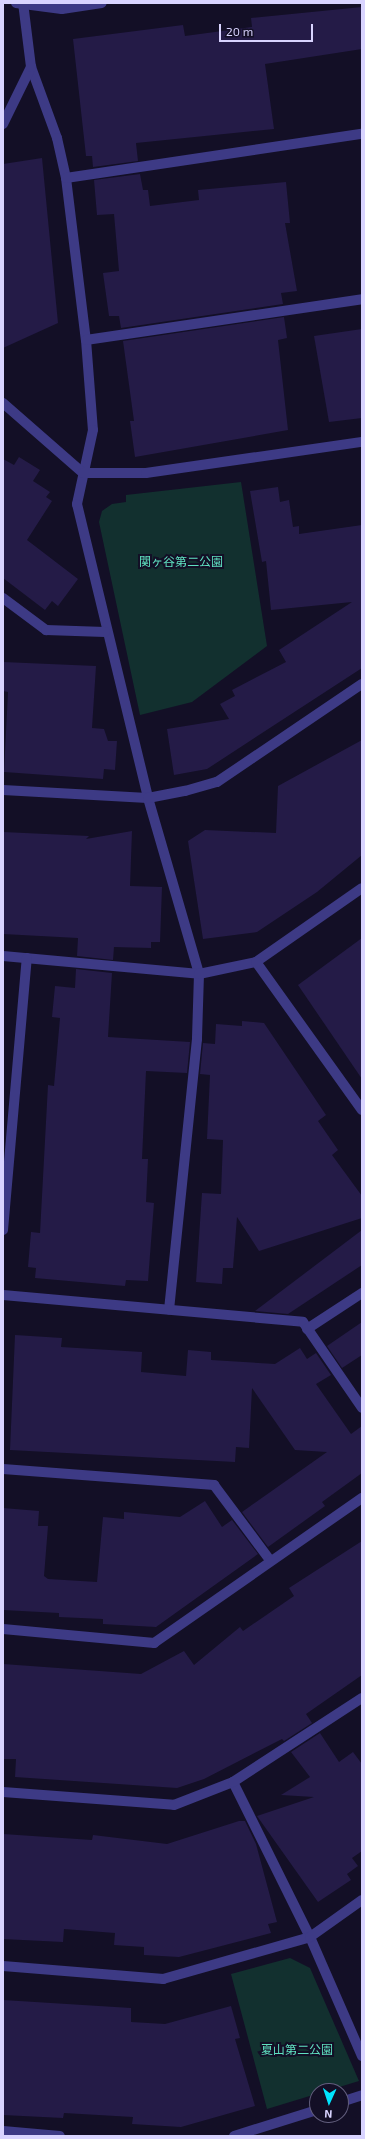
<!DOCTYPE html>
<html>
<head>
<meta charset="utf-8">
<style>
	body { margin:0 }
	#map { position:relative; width:365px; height:2139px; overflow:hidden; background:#130f26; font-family:"Exo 2","Noto Sans JP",sans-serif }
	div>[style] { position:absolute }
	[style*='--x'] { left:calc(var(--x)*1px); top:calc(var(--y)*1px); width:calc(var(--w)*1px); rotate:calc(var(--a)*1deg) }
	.green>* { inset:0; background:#12302f }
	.building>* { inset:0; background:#241b47 }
	.minor>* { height:10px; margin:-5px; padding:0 5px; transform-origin:5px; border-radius:5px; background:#3d3a85 }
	span { translate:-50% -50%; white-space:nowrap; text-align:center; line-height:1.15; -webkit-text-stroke:4px #130f26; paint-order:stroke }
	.park-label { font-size:12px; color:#5fe0c0 }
	.frame { position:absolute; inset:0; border:4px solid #d9d4ff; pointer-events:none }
	.north { position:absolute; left:309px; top:2083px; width:40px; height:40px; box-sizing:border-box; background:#130f26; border:1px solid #625e7d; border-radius:50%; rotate:183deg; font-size:11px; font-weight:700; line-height:16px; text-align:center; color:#d9d4ff }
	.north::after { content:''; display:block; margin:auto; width:14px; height:18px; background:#00e5ff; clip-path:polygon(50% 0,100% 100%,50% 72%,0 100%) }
	.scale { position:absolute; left:219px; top:24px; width:94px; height:18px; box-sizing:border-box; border:2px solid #d9d4ff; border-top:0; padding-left:5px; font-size:12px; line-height:14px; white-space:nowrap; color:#d9d4ff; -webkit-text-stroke:3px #130f26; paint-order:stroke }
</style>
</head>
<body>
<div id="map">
	<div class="green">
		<div style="clip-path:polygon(241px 482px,267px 646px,192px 702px,140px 715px,99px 522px,102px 511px,112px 504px,126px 502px,126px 495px)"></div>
		<div style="clip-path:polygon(290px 1958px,310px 1968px,359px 2081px,267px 2109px,231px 1974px)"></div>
	</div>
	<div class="building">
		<div style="clip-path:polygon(362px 7px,362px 49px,265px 64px,274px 129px,136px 143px,138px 161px,93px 167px,92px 156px,86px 156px,73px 39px,183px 25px,185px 36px,252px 27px,251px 18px)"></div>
		<div style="clip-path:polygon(42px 158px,58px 323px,3px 348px,3px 164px)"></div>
		<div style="clip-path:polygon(140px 174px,143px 190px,148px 190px,150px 206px,199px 200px,198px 190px,286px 182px,290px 223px,285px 223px,297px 291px,281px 293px,283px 304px,121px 328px,119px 316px,109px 316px,103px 273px,119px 271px,114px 214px,97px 215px,94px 180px)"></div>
		<div style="clip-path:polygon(284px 317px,287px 338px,278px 340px,288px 430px,135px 457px,130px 421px,134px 421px,123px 341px)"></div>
		<div style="clip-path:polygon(362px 329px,362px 418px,329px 422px,314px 336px)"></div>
		<div style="clip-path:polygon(19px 457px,40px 470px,33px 481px,50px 492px,46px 497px,52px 501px,27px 540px,78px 579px,58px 606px,52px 601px,45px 610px,3px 578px,3px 459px,14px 465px)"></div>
		<div style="clip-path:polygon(278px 487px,280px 502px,289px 500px,293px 527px,299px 526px,299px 534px,362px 525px,362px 668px,207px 769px,174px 775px,167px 729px,229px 719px,220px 704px,235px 696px,232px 690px,286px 662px,279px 650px,352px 602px,271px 610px,266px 561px,262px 562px,250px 491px)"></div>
		<div style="clip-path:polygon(3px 662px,96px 666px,92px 728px,104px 729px,108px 741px,117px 741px,115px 770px,104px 769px,103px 779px,4px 772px,8px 692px,3px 691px)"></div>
		<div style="clip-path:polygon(362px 740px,362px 855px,317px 892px,257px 932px,203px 939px,188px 841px,205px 830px,276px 833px,278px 786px)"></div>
		<div style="clip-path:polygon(132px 831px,130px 886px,162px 887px,160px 942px,151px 942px,151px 948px,114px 947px,113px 960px,77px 956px,78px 938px,3px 934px,3px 832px,89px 836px,86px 839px)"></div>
		<div style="clip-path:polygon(362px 938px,362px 1079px,298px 985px)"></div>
		<div style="clip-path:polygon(76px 969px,112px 973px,108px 1037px,190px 1042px,187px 1073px,146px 1071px,142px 1159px,148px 1159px,146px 1202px,154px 1203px,148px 1281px,126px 1280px,125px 1286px,35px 1278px,36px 1268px,28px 1267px,31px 1232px,40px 1233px,48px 1085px,54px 1086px,60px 1018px,52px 1017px,55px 986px,75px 988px)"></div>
		<div style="clip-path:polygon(242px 1021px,264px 1023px,326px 1115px,318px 1121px,338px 1150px,332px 1155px,362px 1196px,362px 1218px,259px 1251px,237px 1217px,233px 1268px,223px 1268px,222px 1284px,196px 1282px,202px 1193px,221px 1194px,223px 1140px,207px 1139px,210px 1075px,200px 1074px,203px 1043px,215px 1044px,216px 1024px,242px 1026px)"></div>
		<div style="clip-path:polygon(362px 1230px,362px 1265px,288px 1314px,255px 1311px)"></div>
		<div style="clip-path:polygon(362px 1322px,362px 1355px,342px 1368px,327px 1346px)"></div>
		<div style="clip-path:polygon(15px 1335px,62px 1338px,61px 1347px,142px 1352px,141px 1372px,186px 1376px,188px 1350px,211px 1352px,211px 1360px,275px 1364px,300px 1348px,307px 1359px,316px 1353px,331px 1375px,316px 1384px,351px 1434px,362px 1426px,362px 1473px,322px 1502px,325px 1506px,268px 1547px,242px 1512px,327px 1452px,295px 1450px,252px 1388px,249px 1448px,236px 1447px,235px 1462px,10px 1450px)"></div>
		<div style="clip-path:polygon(205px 1501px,222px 1527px,232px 1520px,258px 1554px,156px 1627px,103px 1624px,103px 1619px,59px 1617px,59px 1613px,3px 1610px,3px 1508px,39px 1511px,38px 1526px,48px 1526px,44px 1576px,48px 1579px,97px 1582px,103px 1517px,124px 1519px,124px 1512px,180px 1517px)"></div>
		<div style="clip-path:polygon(362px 1541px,362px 1675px,306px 1714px,312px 1723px,284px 1741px,282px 1739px,204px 1779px,177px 1788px,15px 1777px,16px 1759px,3px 1759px,3px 1664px,141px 1674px,184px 1651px,194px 1665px,240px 1627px,243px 1631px,294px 1596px,289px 1588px)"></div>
		<div style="clip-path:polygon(320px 1733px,339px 1762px,353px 1752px,362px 1764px,362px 1851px,352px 1858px,358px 1866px,347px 1874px,351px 1880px,318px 1902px,257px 1816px,314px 1797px,281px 1795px,310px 1777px,291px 1752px)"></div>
		<div style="clip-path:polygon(239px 1821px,245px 1821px,256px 1844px,277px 1922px,268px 1924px,271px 1933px,179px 1957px,144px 1955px,144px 1947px,114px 1945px,115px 1933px,64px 1929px,63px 1942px,3px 1939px,3px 1834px,92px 1840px,93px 1835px,167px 1844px)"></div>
		<div style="clip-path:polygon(3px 2000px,131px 2008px,131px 2022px,165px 2024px,231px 2006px,240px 2038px,235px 2039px,255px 2106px,181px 2127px,132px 2124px,133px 2117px,64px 2113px,63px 2118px,3px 2115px)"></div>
	</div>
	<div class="minor">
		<div style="--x:16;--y:3;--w:46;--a:7.4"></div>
		<div style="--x:62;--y:9;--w:40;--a:-8.5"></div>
		<div style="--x:31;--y:67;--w:76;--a:69.9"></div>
		<div style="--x:57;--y:138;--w:41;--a:77.3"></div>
		<div style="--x:66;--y:178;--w:163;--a:83"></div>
		<div style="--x:86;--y:340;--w:90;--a:85.6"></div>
		<div style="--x:93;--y:430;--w:76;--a:102.2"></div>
		<div style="--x:77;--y:504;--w:302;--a:76.4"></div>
		<div style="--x:148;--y:798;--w:183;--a:73.8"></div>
		<div style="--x:199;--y:974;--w:65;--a:91.8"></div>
		<div style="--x:197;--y:1039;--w:272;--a:95.9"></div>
		<div style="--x:3;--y:124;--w:64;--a:-63.8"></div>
		<div style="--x:31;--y:67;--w:64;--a:-97.1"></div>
		<div style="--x:66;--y:178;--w:299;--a:-8.5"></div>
		<div style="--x:86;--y:340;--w:279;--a:-8.4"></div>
		<div style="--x:3;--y:403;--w:106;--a:41.2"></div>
		<div style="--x:83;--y:473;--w:63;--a:0"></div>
		<div style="--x:146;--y:473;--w:218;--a:-8.2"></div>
		<div style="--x:3;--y:598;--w:54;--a:36.7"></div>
		<div style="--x:46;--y:630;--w:59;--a:1.9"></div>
		<div style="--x:3;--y:790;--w:145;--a:3.2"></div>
		<div style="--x:148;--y:798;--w:38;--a:-11"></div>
		<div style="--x:185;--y:791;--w:33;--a:-16"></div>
		<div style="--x:217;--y:782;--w:175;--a:-34.1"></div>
		<div style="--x:3;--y:956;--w:197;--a:5.2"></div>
		<div style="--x:199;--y:974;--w:58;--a:-11.9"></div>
		<div style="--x:256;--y:962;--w:129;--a:-34.9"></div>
		<div style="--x:256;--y:962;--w:182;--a:54.4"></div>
		<div style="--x:3;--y:1230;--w:273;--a:-85"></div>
		<div style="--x:3;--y:1295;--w:301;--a:5.1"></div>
		<div style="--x:303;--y:1322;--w:104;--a:55.5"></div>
		<div style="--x:307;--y:1329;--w:66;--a:-33.2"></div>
		<div style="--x:3;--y:1469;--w:212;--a:4.3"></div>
		<div style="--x:214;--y:1485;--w:94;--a:53.3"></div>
		<div style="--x:3;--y:1629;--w:152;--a:5.3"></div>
		<div style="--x:154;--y:1643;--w:254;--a:-34.9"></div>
		<div style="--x:233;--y:1782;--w:173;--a:63.6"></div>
		<div style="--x:310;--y:1937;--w:130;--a:66.4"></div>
		<div style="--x:3;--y:1792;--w:171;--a:4.3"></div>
		<div style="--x:174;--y:1805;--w:63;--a:-21.3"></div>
		<div style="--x:233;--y:1782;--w:154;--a:-33.1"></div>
		<div style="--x:3;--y:1966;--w:161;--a:4.6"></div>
		<div style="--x:163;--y:1979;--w:153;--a:-15.9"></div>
		<div style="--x:310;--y:1937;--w:64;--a:-35.4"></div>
		<div style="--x:341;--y:2102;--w:22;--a:-18"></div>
		<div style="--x:3;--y:2131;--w:57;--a:5"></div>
		<div style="--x:234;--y:2136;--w:87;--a:-17.4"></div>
	</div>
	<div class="park-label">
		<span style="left:181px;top:562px">関ヶ谷第二公園</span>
		<span style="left:297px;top:2050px">夏山第二公園</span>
	</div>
	<div class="frame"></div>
	<div class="north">N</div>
	<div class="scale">20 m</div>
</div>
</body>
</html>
